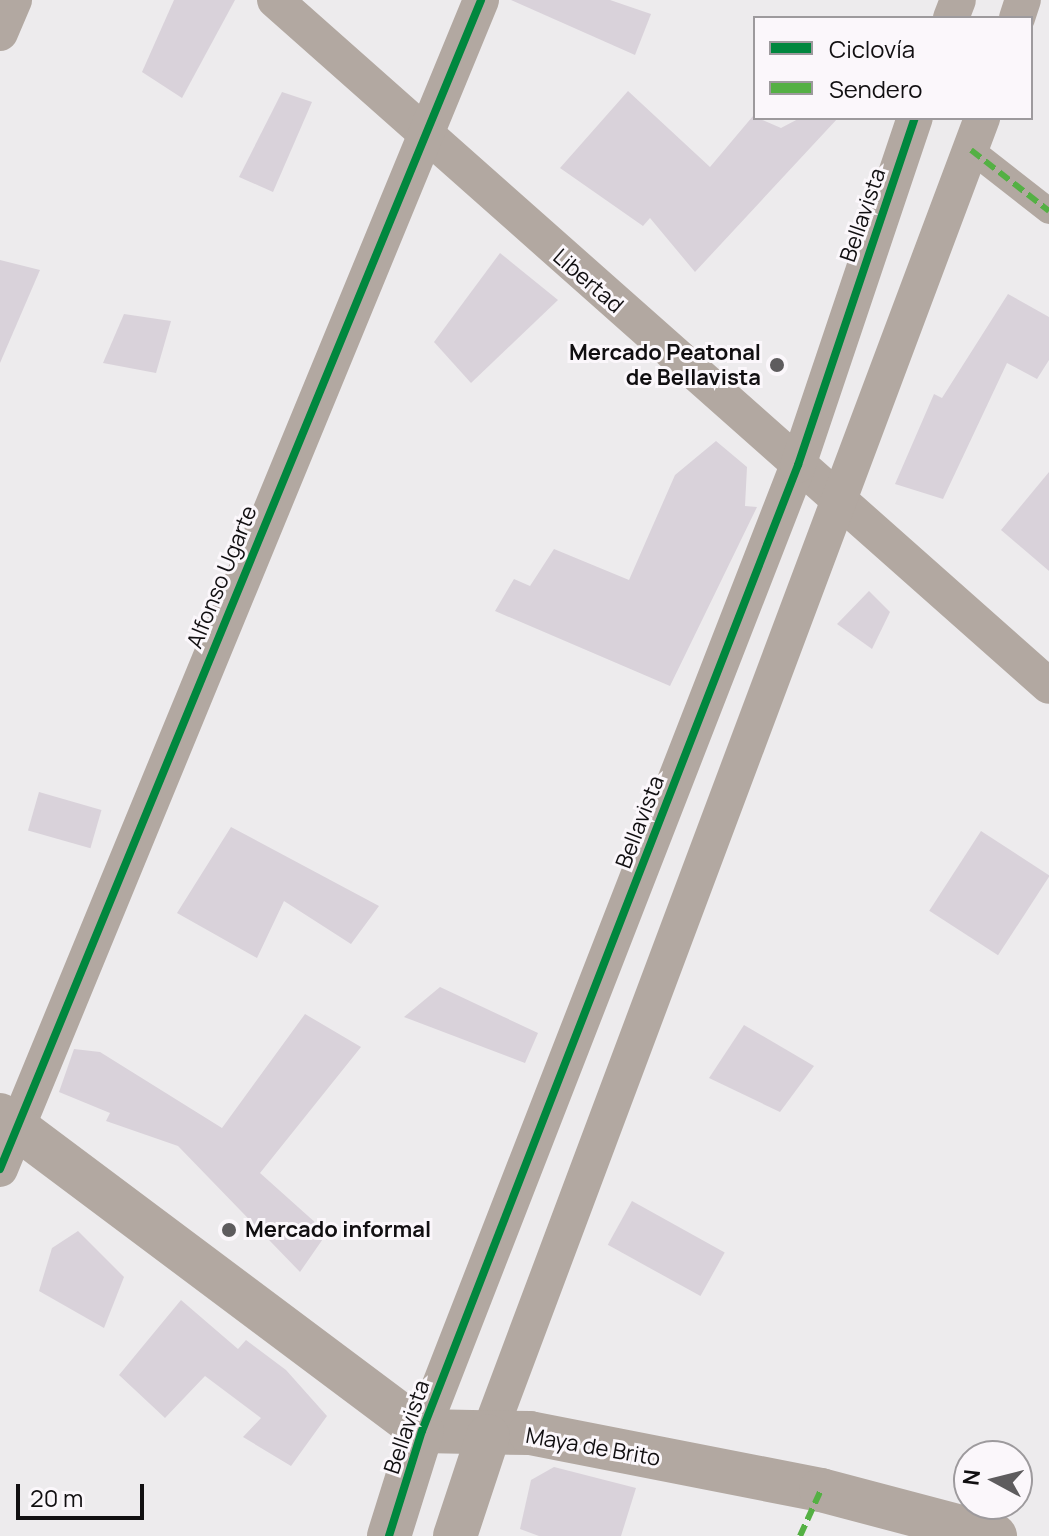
<!DOCTYPE html>
<html>
<head>
<meta charset="utf-8">
<style>
	body { margin:0 }
	#map { position:relative; width:1049px; height:1536px; overflow:hidden; background:#edebed; font-family:Manrope,sans-serif }
	div>[style] { position:absolute }
	[style*='--x'] { left:calc(var(--x)*1px); top:calc(var(--y)*1px); width:calc(var(--w)*1px); rotate:calc(var(--a)*1deg) }
	.building>* { inset:0; background:#d9d2da; transform-origin:0 0 }
	.pedestrian>* { height:26px; margin:-13px; padding:0 13px; transform-origin:13px; border-radius:13px; background:#b2a8a1 }
	.minor>* { height:36px; margin:-18px; padding:0 18px; transform-origin:18px; border-radius:18px; background:#b2a8a1 }
	.tertiary>* { height:44px; margin:-22px; padding:0 22px; transform-origin:22px; border-radius:22px; background:#b2a8a1 }
	.quiet>* { height:6px; margin-top:-3px; transform-origin:0; background:repeating-linear-gradient(90deg,#54b044 0 12px,transparent 0 18px) }
	.cycleway>* { height:8px; margin:-4px; padding:0 4px; transform-origin:4px; border-radius:4px; background:#00873e }
	.dots>* { width:22px; height:22px; translate:-50% -50%; box-sizing:border-box; border:4px solid #fbf7fb; border-radius:50% }
	span { translate:-50% -50%; white-space:nowrap; text-align:center; line-height:1.15; -webkit-text-stroke:6px #fbf7fb; paint-order:stroke }
	.street-label { font-size:22px; color:#110f11 }
	.poi-label { font-size:22px; color:#110f11; font-weight:700 }
	.right { translate:-100% -50%; text-align:right }
	.left { translate:0 -50%; text-align:left }
	.legend { position:absolute; left:753px; top:16px; width:280px; height:104px; box-sizing:border-box; background:#fbf7fb; border:2px solid #9d9a9d; margin:0; padding:10px 14px; list-style:none; font-size:24px; color:#110f11 }
	.legend li { display:flex; align-items:center; gap:16px; height:40px }
	.legend b { width:40px; border:2px solid #9d9a9d }
	.north { position:absolute; left:953px; top:1440px; width:80px; height:80px; box-sizing:border-box; background:#fbf7fb; border:2px solid #9d9a9d; border-radius:50%; rotate:277deg; font-size:22px; font-weight:700; line-height:32px; text-align:center; color:#110f11 }
	.north::after { content:''; display:block; margin:auto; width:28px; height:36px; background:#5e5c5e; clip-path:polygon(50% 0,100% 100%,50% 72%,0 100%) }
	.scale { position:absolute; left:16px; top:1484px; width:128px; height:36px; box-sizing:border-box; border:4px solid #110f11; border-top:0; padding-left:10px; font-size:24px; line-height:28px; white-space:nowrap; color:#110f11; -webkit-text-stroke:6px #fbf7fb; paint-order:stroke }
</style>
</head>
<body>
<div id="map">
	<div class="building">
		<div style="clip-path:polygon(174px 0,235px 0,182px 98px,142px 72px)"></div>
		<div style="clip-path:polygon(511px 0,610px 0,651px 14px,635px 55px)"></div>
		<div style="clip-path:polygon(628px 91px,710px 167px,753px 116px,781px 128px,800px 118px,838px 118px,695px 272px,650px 218px,643px 226px,560px 168px)"></div>
		<div style="clip-path:polygon(282px 92px,312px 102px,273px 192px,239px 177px)"></div>
		<div style="clip-path:polygon(500px 253px,558px 300px,471px 383px,434px 342px)"></div>
		<div style="clip-path:polygon(0 260px,40px 270px,0 363px)"></div>
		<div style="clip-path:polygon(1008px 294px,1049px 317px,1049px 360px,1037px 379px,1007px 363px,943px 499px,895px 484px,934px 394px,942px 398px)"></div>
		<div style="clip-path:polygon(124px 314px,171px 321px,156px 373px,103px 363px)"></div>
		<div style="clip-path:polygon(716px 441px,747px 467px,745px 506px,757px 507px,670px 686px,495px 611px,514px 579px,530px 586px,554px 549px,629px 580px,675px 475px)"></div>
		<div style="clip-path:polygon(1049px 472px,1049px 571px,1001px 530px)"></div>
		<div style="clip-path:polygon(869px 591px,890px 612px,872px 649px,837px 624px)"></div>
		<div style="left:39px;top:792px;width:65px;height:40px;rotate:16deg"></div>
		<div style="clip-path:polygon(231px 827px,379px 906px,351px 944px,284px 901px,257px 958px,177px 913px)"></div>
		<div style="left:981px;top:831px;width:82px;height:95px;rotate:33deg"></div>
		<div style="clip-path:polygon(440px 987px,538px 1033px,525px 1063px,404px 1017px)"></div>
		<div style="clip-path:polygon(305px 1014px,361px 1047px,260px 1173px,327px 1233px,300px 1272px,178px 1146px,106px 1121px,110px 1113px,59px 1092px,74px 1049px,100px 1052px,222px 1128px)"></div>
		<div style="clip-path:polygon(744px 1025px,814px 1066px,780px 1112px,709px 1078px)"></div>
		<div style="left:632px;top:1201px;width:106px;height:50px;rotate:29deg"></div>
		<div style="clip-path:polygon(78px 1231px,124px 1277px,104px 1328px,39px 1291px,52px 1248px)"></div>
		<div style="clip-path:polygon(181px 1300px,238px 1349px,246px 1340px,286px 1370px,327px 1416px,291px 1466px,243px 1437px,261px 1418px,205px 1376px,165px 1418px,119px 1375px)"></div>
		<div style="clip-path:polygon(554px 1467px,636px 1488px,621px 1536px,539px 1536px,520px 1529px,531px 1480px)"></div>
	</div>
	<div class="pedestrian">
		<div style="--x:971;--y:150;--w:99;--a:38"></div>
	</div>
	<div class="minor">
		<div style="--x:275;--y:0;--w:1034;--a:41.55"></div>
		<div style="--x:951;--y:18;--w:19;--a:-69"></div>
		<div style="--x:1017;--y:18;--w:19;--a:-72"></div>
		<div style="--x:0;--y:33;--w:36;--a:-67"></div>
		<div style="--x:0;--y:1169;--w:1264;--a:-67.63"></div>
		<div style="--x:422;--y:1431;--w:1037;--a:-68.73"></div>
		<div style="--x:798;--y:465;--w:366;--a:-71.4"></div>
		<div style="--x:488;--y:1436;--w:1408;--a:-69.45"></div>
	</div>
	<div class="tertiary">
		<div style="--x:0;--y:1115;--w:527;--a:36.83"></div>
		<div style="--x:422;--y:1431;--w:108;--a:1.1"></div>
		<div style="--x:530;--y:1433;--w:297;--a:11.1"></div>
		<div style="--x:821;--y:1490;--w:180;--a:14.8"></div>
		<div style="--x:389;--y:1536;--w:110;--a:-72.6"></div>
		<div style="--x:455;--y:1536;--w:105;--a:-71.7"></div>
	</div>
	<div class="quiet">
		<div style="--x:971;--y:150;--w:99;--a:38"></div>
		<div style="--x:800;--y:1536;--w:51;--a:-65.5"></div>
	</div>
	<div class="cycleway">
		<div style="--x:0;--y:1169;--w:1264;--a:-67.63"></div>
		<div style="--x:389;--y:1536;--w:110;--a:-72.6"></div>
		<div style="--x:422;--y:1431;--w:1037;--a:-68.73"></div>
		<div style="--x:798;--y:465;--w:366;--a:-71.4"></div>
	</div>
	<div class="dots">
		<div style="left:777px;top:365px;background:#5e5c5e"></div>
		<div style="left:229px;top:1230px;background:#5e5c5e"></div>
	</div>
	<div class="street-label">
		<span style="left:863px;top:215px;rotate:-71deg">Bellavista</span>
		<span style="left:588px;top:281px;rotate:41deg">Libertad</span>
		<span style="left:222px;top:577px;rotate:-68deg">Alfonso Ugarte</span>
		<span style="left:640px;top:822px;rotate:-69deg">Bellavista</span>
		<span style="left:407px;top:1427px;rotate:-71deg">Bellavista</span>
		<span style="left:593px;top:1447px;rotate:10deg">Maya de Brito</span>
	</div>
	<div class="poi-label">
		<span class="right" style="left:761px;top:365px">Mercado Peatonal<br>de Bellavista</span>
		<span class="left" style="left:245px;top:1230px">Mercado informal</span>
	</div>
	<ul class="legend">
	<li><b style="height:10px;background:#00873e"></b>Ciclovía</li>
	<li><b style="height:10px;background:#54b044"></b>Sendero</li>
	</ul>
	<div class="north">N</div>
	<div class="scale">20 m</div>
</div>
</body>
</html>
